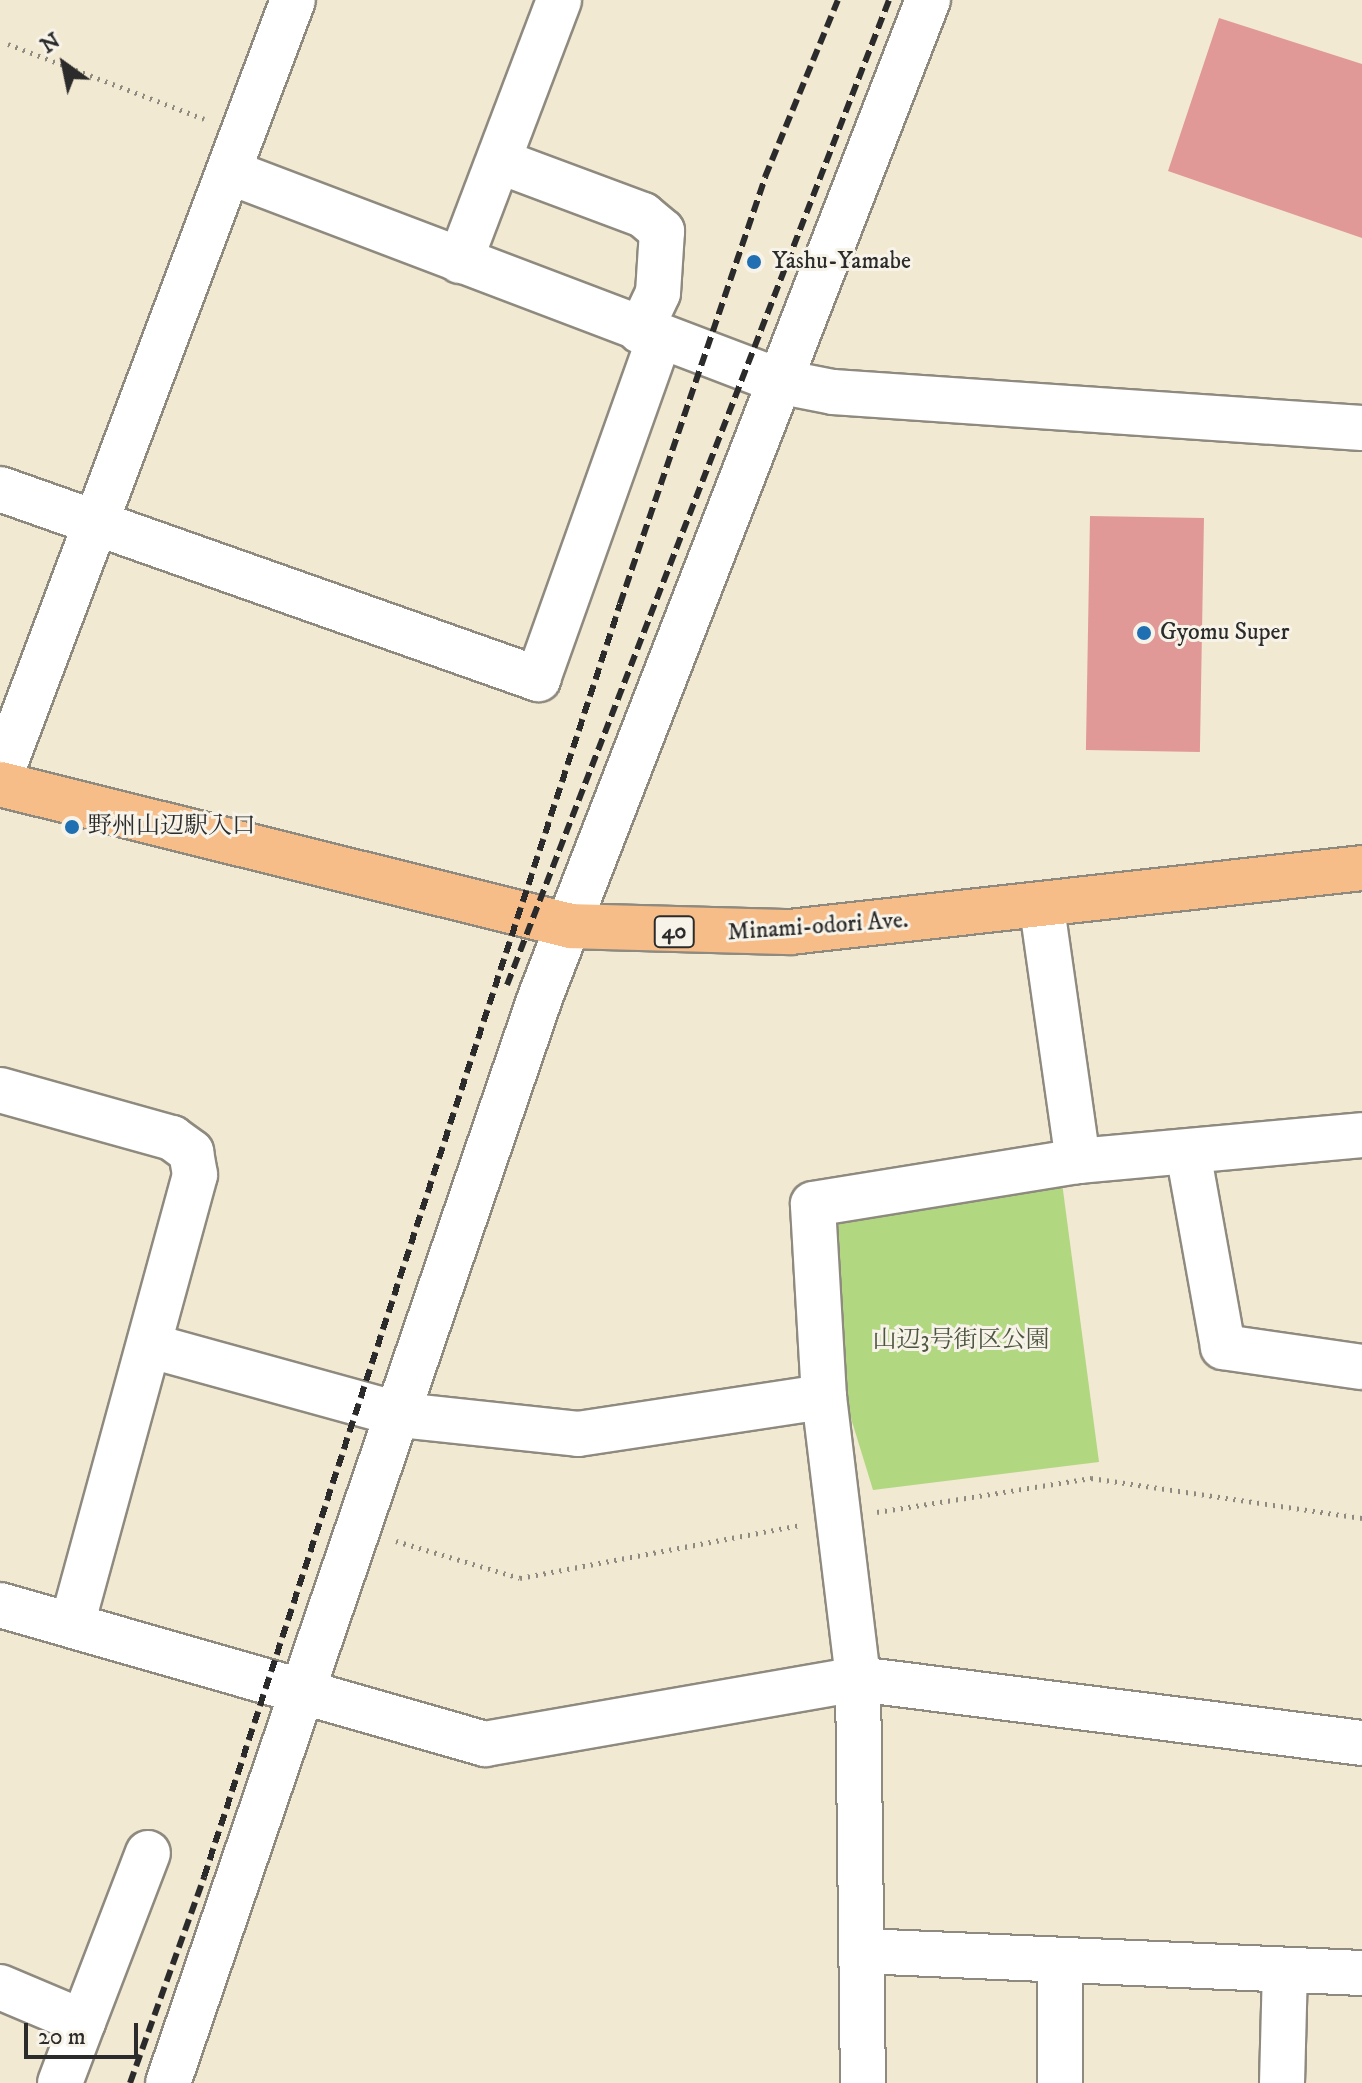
<!DOCTYPE html>
<html>
<head>
<meta charset="utf-8">
<style>
	body { margin:0 }
	#map { position:relative; width:1362px; height:2083px; overflow:hidden; background:#f2e9d3; font-family:"IM FELL DW Pica","Noto Serif JP",serif }
	div>[style] { position:absolute }
	[style*='--x'] { left:calc(var(--x)*1px); top:calc(var(--y)*1px); width:calc(var(--w)*1px); rotate:calc(var(--a)*1deg) }
	.green>* { inset:0; background:#b2d781 }
	.building>* { inset:0; background:#e09997; transform-origin:0 0 }
	.path>* { height:5px; margin-top:-2.5px; transform-origin:0; background:repeating-linear-gradient(90deg,#8e8a7f 0 2px,transparent 0 8px) }
	.roads { filter:drop-shadow(2px 0 #8e8a7f) drop-shadow(-2px 0 #8e8a7f) drop-shadow(0 2px #8e8a7f) drop-shadow(0 -2px #8e8a7f) }
	.minor>* { height:44px; margin:-22px; padding:0 22px; transform-origin:22px; border-radius:22px; background:#fff }
	.major>* { height:44px; margin:-22px; padding:0 22px; transform-origin:22px; border-radius:22px; background:#f7bd88 }
	.rail>* { height:6px; margin-top:-3px; transform-origin:0; background:repeating-linear-gradient(90deg,#2b2b2b 0 12px,transparent 0 18px) }
	.dots>* { width:22px; height:22px; translate:-50% -50%; box-sizing:border-box; border:4px solid #f7f3e8; border-radius:50% }
	span { translate:-50% -50%; white-space:nowrap; text-align:center; line-height:1.15; -webkit-text-stroke:6px #f7f3e8; paint-order:stroke }
	.shield-label span { padding:2px 6px; background:#f7f3e8; border:2px solid; border-radius:6px; -webkit-text-stroke-width:0 }
	.shield-label { font-size:22px; color:#2b2b2b; font-weight:700 }
	.poi-label { font-size:24px; color:#2b2b2b }
	.left { translate:0 -50%; text-align:left }
	.street-label { font-size:24px; color:#2b2b2b }
	.park-label { font-size:24px; color:#4d5640 }
	.north { position:absolute; left:24px; top:24px; width:80px; height:80px; -webkit-text-stroke:6px #f7f3e8; paint-order:stroke; rotate:327deg; font-size:22px; font-weight:700; line-height:32px; text-align:center; color:#2b2b2b }
	.north::after { content:''; display:block; margin:auto; width:28px; height:36px; background:#2b2b2b; clip-path:polygon(50% 0,100% 100%,50% 72%,0 100%) }
	.scale { position:absolute; left:24px; top:2023px; width:114px; height:36px; box-sizing:border-box; border:4px solid #2b2b2b; border-top:0; padding-left:10px; font-size:24px; line-height:28px; white-space:nowrap; color:#2b2b2b; -webkit-text-stroke:6px #f7f3e8; paint-order:stroke }
</style>
</head>
<body>
<div id="map">
	<div class="green">
		<div style="clip-path:polygon(1061px 1175px,1099px 1462px,873px 1490px,846px 1402px,832px 1210px)"></div>
	</div>
	<div class="building">
		<div style="clip-path:polygon(1219px 18px,1362px 64px,1362px 238px,1168px 171px)"></div>
		<div style="left:1090px;top:516px;width:114px;height:234px;rotate:1deg"></div>
	</div>
	<div class="path">
		<div style="--x:8;--y:44;--w:210;--a:20.9"></div>
		<div style="--x:877;--y:1512;--w:217;--a:-9"></div>
		<div style="--x:1091;--y:1478;--w:274;--a:8.4"></div>
		<div style="--x:396;--y:1541;--w:129;--a:16.6"></div>
		<div style="--x:520;--y:1578;--w:285;--a:-10.7"></div>
	</div>
	<div class="roads">
		<div class="minor">
			<div style="--x:501;--y:162;--w:152;--a:20.5"></div>
			<div style="--x:643;--y:215;--w:25;--a:40"></div>
			<div style="--x:662;--y:231;--w:62;--a:93.7"></div>
			<div style="--x:658;--y:293;--w:42;--a:115.3"></div>
			<div style="--x:232;--y:173;--w:588;--a:20.81"></div>
			<div style="--x:782;--y:382;--w:52;--a:11.1"></div>
			<div style="--x:833;--y:392;--w:530;--a:3.89"></div>
			<div style="--x:460;--y:261;--w:279;--a:-69.2"></div>
			<div style="--x:0;--y:489;--w:571;--a:19.45"></div>
			<div style="--x:538;--y:679;--w:360;--a:-70.4"></div>
			<div style="--x:0;--y:777;--w:830;--a:-69.34"></div>
			<div style="--x:0;--y:1090;--w:179;--a:15.6"></div>
			<div style="--x:172;--y:1138;--w:24;--a:36"></div>
			<div style="--x:191;--y:1152;--w:23;--a:80"></div>
			<div style="--x:195;--y:1175;--w:463;--a:105.3"></div>
			<div style="--x:1188;--y:1152;--w:198;--a:79.8"></div>
			<div style="--x:1223;--y:1347;--w:140;--a:8.2"></div>
			<div style="--x:1078;--y:1161;--w:285;--a:-5.2"></div>
			<div style="--x:151;--y:1346;--w:259;--a:15.4"></div>
			<div style="--x:401;--y:1415;--w:178;--a:6.1"></div>
			<div style="--x:578;--y:1434;--w:249;--a:-8.6"></div>
			<div style="--x:824;--y:1397;--w:284;--a:83.1"></div>
			<div style="--x:858;--y:1679;--w:508;--a:7.24"></div>
			<div style="--x:824;--y:1397;--w:193;--a:-93.3"></div>
			<div style="--x:813;--y:1204;--w:268;--a:-9.2"></div>
			<div style="--x:1078;--y:1161;--w:257;--a:-98.1"></div>
			<div style="--x:0;--y:1605;--w:505;--a:15.99"></div>
			<div style="--x:485;--y:1744;--w:379;--a:-9.9"></div>
			<div style="--x:858;--y:1679;--w:404;--a:89.3"></div>
			<div style="--x:862;--y:1951;--w:500;--a:2.52"></div>
			<div style="--x:1060;--y:1962;--w:121;--a:90"></div>
			<div style="--x:0;--y:1987;--w:90;--a:22.9"></div>
			<div style="--x:83;--y:2022;--w:65;--a:110.7"></div>
			<div style="--x:83;--y:2022;--w:181;--a:-69"></div>
			<div style="--x:168;--y:2083;--w:1150;--a:-71.08"></div>
			<div style="--x:541;--y:995;--w:1068;--a:-68.75"></div>
			<div style="--x:1282;--y:2083;--w:113;--a:-88.5"></div>
		</div>
		<div class="major">
			<div style="--x:0;--y:784;--w:588;--a:13.97"></div>
			<div style="--x:571;--y:926;--w:219;--a:1.6"></div>
			<div style="--x:790;--y:932;--w:576;--a:-6.38"></div>
		</div>
	</div>
	<div class="rail">
		<div style="--x:507;--y:985;--w:1056;--a:-68.8"></div>
		<div style="--x:130;--y:2083;--w:219;--a:-70.2"></div>
		<div style="--x:204;--y:1877;--w:1339;--a:-71.9"></div>
		<div style="--x:620;--y:604;--w:451;--a:-71.2"></div>
		<div style="--x:765;--y:177;--w:191;--a:-67.6"></div>
	</div>
	<div class="dots">
		<div style="left:754px;top:262px;background:#1f6fb2"></div>
		<div style="left:1144px;top:633px;background:#1f6fb2"></div>
		<div style="left:72px;top:827px;background:#1f6fb2"></div>
	</div>
	<div class="shield-label">
		<span style="left:674px;top:932px">40</span>
	</div>
	<div class="poi-label">
		<span class="left" style="left:772px;top:262px">Yashu-Yamabe</span>
		<span class="left" style="left:1160px;top:633px">Gyomu Super</span>
		<span class="left" style="left:88px;top:827px">野州山辺駅入口</span>
	</div>
	<div class="street-label">
		<span style="left:818px;top:927px;rotate:-4deg">Minami-odori Ave.</span>
	</div>
	<div class="park-label">
		<span style="left:961px;top:1341px">山辺3号街区公園</span>
	</div>
	<div class="north">N</div>
	<div class="scale">20 m</div>
</div>
</body>
</html>
